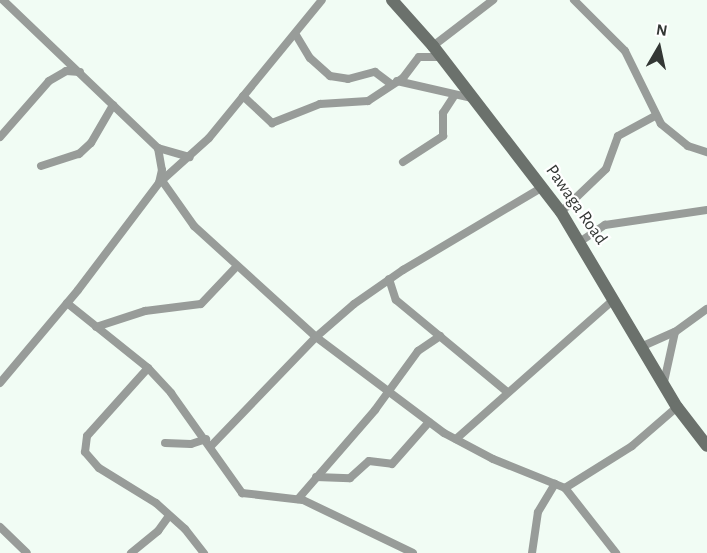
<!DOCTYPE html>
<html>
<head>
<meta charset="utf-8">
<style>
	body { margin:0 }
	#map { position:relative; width:707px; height:553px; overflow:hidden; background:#f1fcf4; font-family:"Alegreya Sans",sans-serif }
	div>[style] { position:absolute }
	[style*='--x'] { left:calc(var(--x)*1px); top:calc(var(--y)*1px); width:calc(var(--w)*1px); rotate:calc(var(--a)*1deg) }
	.minor>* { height:8px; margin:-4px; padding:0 4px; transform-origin:4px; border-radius:4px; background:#989c99 }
	.secondary>* { height:12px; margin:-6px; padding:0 6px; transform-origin:6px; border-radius:6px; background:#6b716c }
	span { translate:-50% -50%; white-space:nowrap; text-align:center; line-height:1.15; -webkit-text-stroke:4.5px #fff; paint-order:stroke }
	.street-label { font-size:18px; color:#333734 }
	.north { position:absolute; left:629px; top:18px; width:60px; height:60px; -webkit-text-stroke:4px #fff; paint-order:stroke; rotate:9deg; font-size:16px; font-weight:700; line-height:24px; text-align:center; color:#333734 }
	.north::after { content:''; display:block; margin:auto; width:21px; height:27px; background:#333734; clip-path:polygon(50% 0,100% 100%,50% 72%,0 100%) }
</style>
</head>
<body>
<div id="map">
	<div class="minor">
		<div style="--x:3;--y:0;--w:214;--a:43.7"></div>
		<div style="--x:158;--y:148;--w:22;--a:80"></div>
		<div style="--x:162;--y:170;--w:13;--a:103"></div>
		<div style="--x:574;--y:0;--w:72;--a:45"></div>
		<div style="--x:625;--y:51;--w:81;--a:63.7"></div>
		<div style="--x:661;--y:124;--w:35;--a:39"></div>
		<div style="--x:688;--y:146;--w:20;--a:18"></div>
		<div style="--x:296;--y:35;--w:27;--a:59"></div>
		<div style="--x:310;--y:58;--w:27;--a:42"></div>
		<div style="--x:330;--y:76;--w:18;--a:9"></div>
		<div style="--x:348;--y:79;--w:28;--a:-15"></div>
		<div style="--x:375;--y:72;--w:20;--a:37"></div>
		<div style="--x:433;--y:46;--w:76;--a:-37.5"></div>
		<div style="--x:397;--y:81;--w:76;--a:12.9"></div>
		<div style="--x:243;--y:96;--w:40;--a:43"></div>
		<div style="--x:272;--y:123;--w:52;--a:-21.6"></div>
		<div style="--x:320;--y:104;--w:48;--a:-3.6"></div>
		<div style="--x:368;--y:101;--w:42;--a:-33.3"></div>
		<div style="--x:403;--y:78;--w:26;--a:-53"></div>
		<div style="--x:419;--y:57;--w:22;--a:0"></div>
		<div style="--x:0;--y:137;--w:74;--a:-48.8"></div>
		<div style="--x:49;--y:81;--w:20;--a:-30"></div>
		<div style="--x:66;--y:71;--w:14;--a:4"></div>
		<div style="--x:158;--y:148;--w:33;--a:16"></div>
		<div style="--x:403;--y:162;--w:48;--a:-33"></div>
		<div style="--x:443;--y:136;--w:23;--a:-90"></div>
		<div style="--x:443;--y:113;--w:20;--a:-57"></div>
		<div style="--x:41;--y:166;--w:40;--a:-18"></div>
		<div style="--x:79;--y:154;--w:16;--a:-43"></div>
		<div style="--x:91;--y:143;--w:44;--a:-59.9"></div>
		<div style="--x:163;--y:182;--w:54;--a:54.8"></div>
		<div style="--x:194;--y:226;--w:165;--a:42.3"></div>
		<div style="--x:316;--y:337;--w:160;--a:36.9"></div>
		<div style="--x:444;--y:433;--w:55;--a:28"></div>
		<div style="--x:493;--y:459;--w:78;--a:21.9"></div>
		<div style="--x:565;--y:488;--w:83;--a:51.9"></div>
		<div style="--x:561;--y:212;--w:62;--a:-43.7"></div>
		<div style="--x:606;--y:169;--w:35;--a:-70"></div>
		<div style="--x:618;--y:136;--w:42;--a:-28.4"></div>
		<div style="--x:581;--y:241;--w:29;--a:-34"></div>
		<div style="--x:605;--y:225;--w:103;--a:-8.4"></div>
		<div style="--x:389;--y:279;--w:22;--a:72"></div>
		<div style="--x:396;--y:300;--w:143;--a:39.6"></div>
		<div style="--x:67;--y:303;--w:104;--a:38.7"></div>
		<div style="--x:148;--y:368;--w:34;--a:47"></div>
		<div style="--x:171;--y:393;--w:123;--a:54.6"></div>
		<div style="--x:242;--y:493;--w:61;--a:6.5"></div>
		<div style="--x:303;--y:500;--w:122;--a:25.7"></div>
		<div style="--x:96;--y:327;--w:52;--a:-18.1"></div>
		<div style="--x:145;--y:311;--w:56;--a:-7.1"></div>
		<div style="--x:201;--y:304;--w:52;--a:-46.5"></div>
		<div style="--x:643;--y:346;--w:35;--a:-24"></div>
		<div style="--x:148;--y:368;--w:91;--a:131.9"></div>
		<div style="--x:87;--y:436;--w:16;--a:97"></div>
		<div style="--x:85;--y:452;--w:21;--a:49"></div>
		<div style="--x:99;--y:468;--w:67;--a:31.6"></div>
		<div style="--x:156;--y:503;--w:39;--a:42"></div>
		<div style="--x:185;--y:529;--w:31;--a:52"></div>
		<div style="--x:664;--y:382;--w:51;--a:-77.6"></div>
		<div style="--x:675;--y:332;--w:39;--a:-36"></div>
		<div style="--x:0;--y:383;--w:121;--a:-50"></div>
		<div style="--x:78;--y:290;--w:134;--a:-52.9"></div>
		<div style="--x:159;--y:183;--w:67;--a:-42"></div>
		<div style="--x:209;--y:138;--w:178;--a:-50.7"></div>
		<div style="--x:456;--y:439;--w:211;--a:-41.5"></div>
		<div style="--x:165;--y:443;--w:26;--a:2"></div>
		<div style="--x:191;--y:444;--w:16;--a:-18"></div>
		<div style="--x:211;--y:446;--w:151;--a:-46.1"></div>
		<div style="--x:316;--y:337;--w:50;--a:-41"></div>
		<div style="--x:354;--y:304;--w:60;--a:-34.8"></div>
		<div style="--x:403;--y:270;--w:163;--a:-30.7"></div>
		<div style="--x:316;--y:477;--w:34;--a:2"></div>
		<div style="--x:350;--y:478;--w:25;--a:-42"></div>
		<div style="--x:369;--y:461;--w:23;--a:7"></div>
		<div style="--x:392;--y:464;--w:56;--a:-48.6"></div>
		<div style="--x:565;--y:488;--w:79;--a:-32.1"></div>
		<div style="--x:632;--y:446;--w:60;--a:-40.9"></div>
		<div style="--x:298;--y:499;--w:118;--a:-49.1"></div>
		<div style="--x:375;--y:410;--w:73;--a:-53.9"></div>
		<div style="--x:418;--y:351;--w:27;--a:-34"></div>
		<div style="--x:0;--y:527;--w:37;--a:44"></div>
		<div style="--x:131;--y:553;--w:35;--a:-39"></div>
		<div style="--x:158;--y:531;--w:19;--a:-54"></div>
		<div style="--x:532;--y:553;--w:41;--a:-81.7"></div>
		<div style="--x:538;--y:512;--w:33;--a:-59"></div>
	</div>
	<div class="secondary">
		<div style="--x:392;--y:0;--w:62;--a:48.3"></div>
		<div style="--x:433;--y:46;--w:210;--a:52.4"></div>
		<div style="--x:561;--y:212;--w:227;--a:59.3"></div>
		<div style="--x:677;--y:407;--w:49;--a:52.4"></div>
	</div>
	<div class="street-label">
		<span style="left:576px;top:205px;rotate:55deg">Pawaga Road</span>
	</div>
	<div class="north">N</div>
</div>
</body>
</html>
